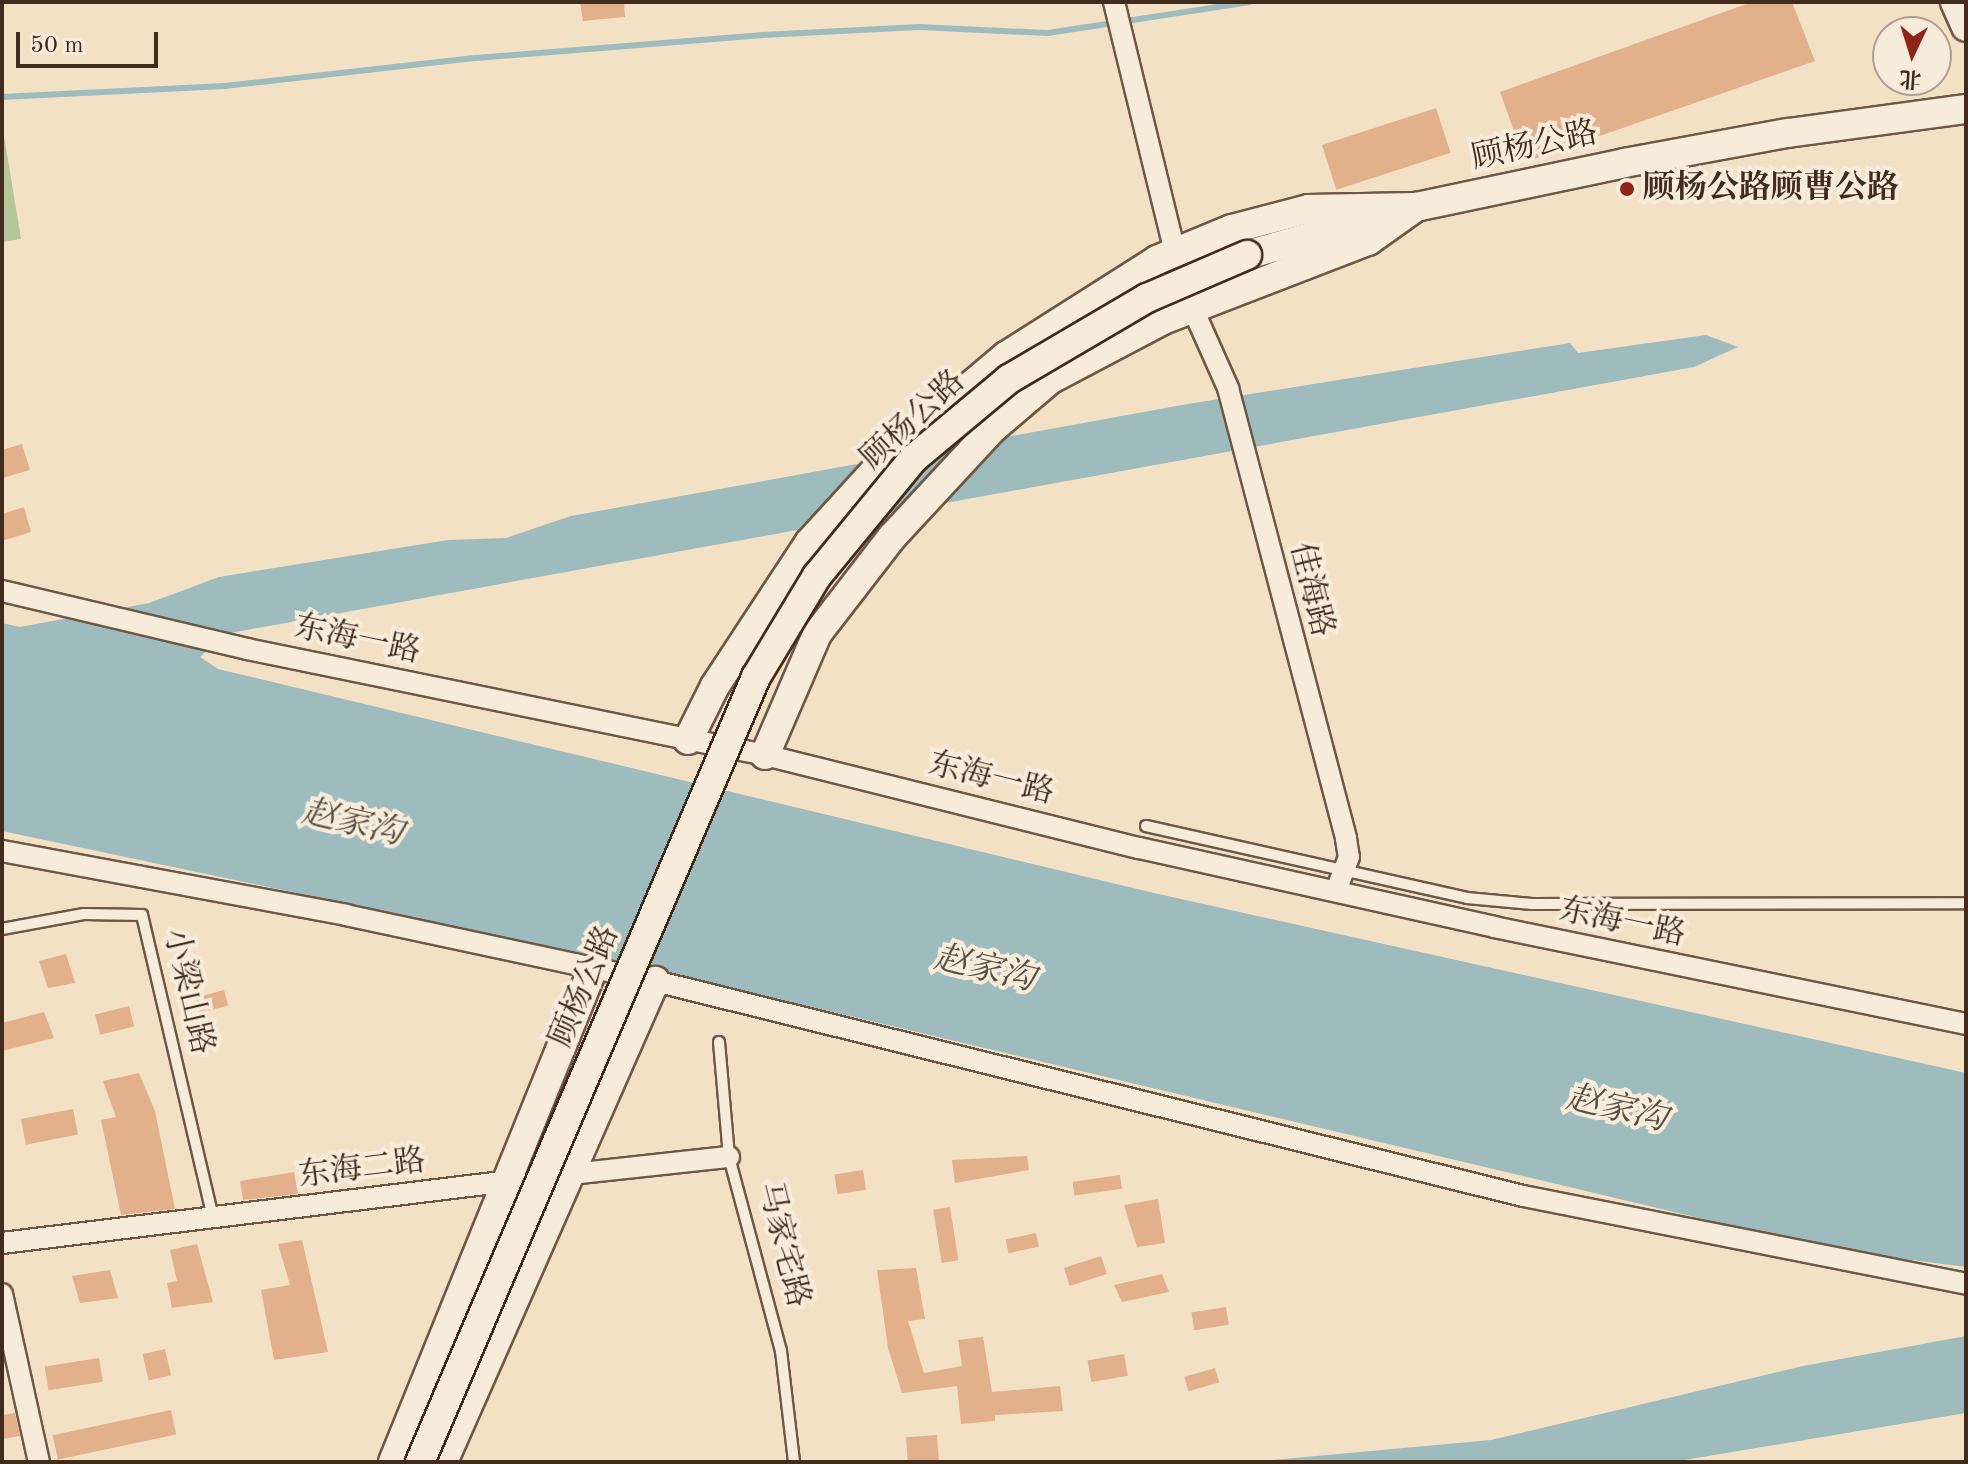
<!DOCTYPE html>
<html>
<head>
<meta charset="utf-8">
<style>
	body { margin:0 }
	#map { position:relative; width:1968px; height:1464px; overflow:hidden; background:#f3e1c6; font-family:"Old Standard TT","Noto Serif SC",serif }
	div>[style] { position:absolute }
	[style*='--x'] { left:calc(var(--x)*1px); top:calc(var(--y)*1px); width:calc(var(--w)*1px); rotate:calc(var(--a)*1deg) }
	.green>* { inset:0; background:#b6c499 }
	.water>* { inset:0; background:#9ebcbd }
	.stream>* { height:6px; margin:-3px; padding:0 3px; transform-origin:3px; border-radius:3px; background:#9ebcbd }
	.building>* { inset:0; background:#e3b08c; transform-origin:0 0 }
	.roads { filter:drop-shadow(2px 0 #6d5846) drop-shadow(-2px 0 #6d5846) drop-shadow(0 2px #6d5846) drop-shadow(0 -2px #6d5846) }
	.lane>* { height:10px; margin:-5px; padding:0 5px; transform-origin:5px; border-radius:5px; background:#f7ecda }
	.street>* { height:20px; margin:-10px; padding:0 10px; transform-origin:10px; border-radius:10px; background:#f7ecda }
	.secondary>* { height:28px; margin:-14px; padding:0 14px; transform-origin:14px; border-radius:14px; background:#f7ecda }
	.bridges { filter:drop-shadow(2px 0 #402b1c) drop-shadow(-2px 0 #402b1c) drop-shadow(0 2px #402b1c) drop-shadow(0 -2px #402b1c) }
	.secondary-bridge>* { height:28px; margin:-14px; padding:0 14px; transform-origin:14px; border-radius:14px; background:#f7ecda }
	.dots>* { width:22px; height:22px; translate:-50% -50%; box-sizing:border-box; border:4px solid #f7ecda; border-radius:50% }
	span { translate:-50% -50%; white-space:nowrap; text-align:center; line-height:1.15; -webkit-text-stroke:8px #f7ecda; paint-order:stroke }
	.street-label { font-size:32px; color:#402b1c }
	.poi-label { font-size:32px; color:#402b1c; font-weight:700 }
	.left { translate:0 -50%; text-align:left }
	.water-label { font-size:34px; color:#584f44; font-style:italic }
	.frame { position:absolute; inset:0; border:4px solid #402b1c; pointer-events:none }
	.north { position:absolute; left:1872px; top:16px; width:80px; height:80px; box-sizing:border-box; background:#f7ecda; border:2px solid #ae9f8e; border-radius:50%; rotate:184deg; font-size:22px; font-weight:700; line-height:32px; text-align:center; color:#402b1c }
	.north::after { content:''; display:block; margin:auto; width:28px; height:36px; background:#8f2418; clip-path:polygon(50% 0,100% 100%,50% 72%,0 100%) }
	.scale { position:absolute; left:16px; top:32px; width:142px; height:36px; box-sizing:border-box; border:4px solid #402b1c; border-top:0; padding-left:10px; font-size:24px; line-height:28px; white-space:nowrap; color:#402b1c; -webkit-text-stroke:6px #f7ecda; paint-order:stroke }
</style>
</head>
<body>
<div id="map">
	<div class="green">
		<div style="clip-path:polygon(2px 124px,21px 239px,2px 242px)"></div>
	</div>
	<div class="water">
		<div style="clip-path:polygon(1706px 335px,1738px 347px,1694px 367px,225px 634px,200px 657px,218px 669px,1154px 893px,1966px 1073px,1966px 1267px,1834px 1250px,610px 959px,2px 831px,2px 623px,20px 627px,149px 603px,219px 577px,448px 540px,506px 538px,571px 516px,1182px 405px,1570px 343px,1578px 353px)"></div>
		<div style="clip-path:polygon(1966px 1336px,1966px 1413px,1673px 1462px,1251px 1462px,1491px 1440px,1803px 1366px)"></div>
	</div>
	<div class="stream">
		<div style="--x:2;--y:97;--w:223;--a:-2.8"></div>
		<div style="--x:225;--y:86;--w:253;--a:-6.4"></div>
		<div style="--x:476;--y:58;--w:288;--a:-4.6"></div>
		<div style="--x:763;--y:35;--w:156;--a:-2.9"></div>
		<div style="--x:919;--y:27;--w:129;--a:2.7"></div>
		<div style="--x:1048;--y:33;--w:204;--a:-8.7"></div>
	</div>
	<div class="building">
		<div style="clip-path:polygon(580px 2px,624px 2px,625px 17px,583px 21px)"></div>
		<div style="clip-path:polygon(1752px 2px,1792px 2px,1815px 61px,1525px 162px,1500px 92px)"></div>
		<div style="left:1436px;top:108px;width:47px;height:120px;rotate:72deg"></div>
		<div style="clip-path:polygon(22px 444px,30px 470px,2px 478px,2px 450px)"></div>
		<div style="clip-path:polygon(24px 507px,31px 532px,2px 541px,2px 514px)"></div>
		<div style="clip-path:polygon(66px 954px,75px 983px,48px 988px,39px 961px)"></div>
		<div style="left:224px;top:990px;width:16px;height:29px;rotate:75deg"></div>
		<div style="left:129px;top:1006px;width:21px;height:35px;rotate:76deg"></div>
		<div style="clip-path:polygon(44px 1012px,54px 1038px,2px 1051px,2px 1023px)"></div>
		<div style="clip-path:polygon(139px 1073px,155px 1111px,175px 1209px,121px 1215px,101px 1120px,116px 1117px,103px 1081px)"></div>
		<div style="left:73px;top:1109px;width:26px;height:53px;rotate:79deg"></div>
		<div style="clip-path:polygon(1027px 1156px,1029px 1170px,955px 1183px,952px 1160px)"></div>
		<div style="left:863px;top:1170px;width:20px;height:29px;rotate:81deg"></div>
		<div style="clip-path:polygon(294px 1172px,298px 1194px,243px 1200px,240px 1181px)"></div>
		<div style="left:1120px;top:1175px;width:14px;height:48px;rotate:82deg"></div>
		<div style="clip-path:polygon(1158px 1199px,1165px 1243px,1137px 1247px,1124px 1205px)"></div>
		<div style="left:950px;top:1207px;width:54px;height:17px;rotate:81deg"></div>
		<div style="left:1036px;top:1233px;width:14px;height:31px;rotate:78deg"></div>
		<div style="clip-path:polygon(302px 1240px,328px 1352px,274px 1360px,261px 1290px,290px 1285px,278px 1244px)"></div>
		<div style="clip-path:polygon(197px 1244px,213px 1302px,172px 1308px,167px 1283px,177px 1281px,170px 1250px)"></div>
		<div style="left:1101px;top:1256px;width:19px;height:39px;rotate:72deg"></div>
		<div style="clip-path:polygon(916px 1268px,925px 1319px,908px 1321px,924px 1373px,962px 1366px,958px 1340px,983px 1337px,992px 1392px,1060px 1386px,1063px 1411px,995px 1415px,995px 1421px,961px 1424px,957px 1386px,902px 1393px,888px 1348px,877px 1270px)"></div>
		<div style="clip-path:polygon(110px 1270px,118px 1298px,80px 1303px,72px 1276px)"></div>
		<div style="clip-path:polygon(1162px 1274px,1169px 1292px,1122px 1302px,1114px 1285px)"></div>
		<div style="left:1226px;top:1307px;width:18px;height:35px;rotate:81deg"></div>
		<div style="left:165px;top:1349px;width:27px;height:23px;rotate:77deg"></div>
		<div style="left:1124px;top:1354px;width:22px;height:37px;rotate:80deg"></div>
		<div style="left:99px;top:1358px;width:24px;height:55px;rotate:81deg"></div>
		<div style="left:1215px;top:1368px;width:15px;height:32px;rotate:74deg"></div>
		<div style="left:171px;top:1410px;width:25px;height:121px;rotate:78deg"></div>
		<div style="clip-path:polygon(15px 1413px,20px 1436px,2px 1439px,2px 1415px)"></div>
		<div style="left:937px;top:1435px;width:27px;height:31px;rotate:86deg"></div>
	</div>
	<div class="roads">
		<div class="lane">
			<div style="--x:1146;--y:826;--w:329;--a:12.6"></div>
			<div style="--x:1467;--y:898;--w:65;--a:5.3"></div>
			<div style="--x:1532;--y:904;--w:434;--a:-0.1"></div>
			<div style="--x:2;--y:929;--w:83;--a:-10.4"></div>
			<div style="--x:84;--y:914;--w:58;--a:1"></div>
			<div style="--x:142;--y:915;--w:311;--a:76.8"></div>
			<div style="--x:719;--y:1042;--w:115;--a:85"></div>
			<div style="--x:729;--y:1157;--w:201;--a:75"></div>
			<div style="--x:781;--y:1351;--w:111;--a:83.3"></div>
		</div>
		<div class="street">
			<div style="--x:1114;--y:2;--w:257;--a:76.3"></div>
			<div style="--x:1192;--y:307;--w:89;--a:66"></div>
			<div style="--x:1228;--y:388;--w:466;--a:75.3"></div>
			<div style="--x:1346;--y:839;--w:18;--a:81"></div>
			<div style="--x:1349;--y:857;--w:36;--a:111"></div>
			<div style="--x:2;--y:591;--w:252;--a:13.3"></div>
			<div style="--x:247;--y:649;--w:529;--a:11.56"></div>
			<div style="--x:765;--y:755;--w:385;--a:14"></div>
			<div style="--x:1139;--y:848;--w:364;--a:12.5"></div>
			<div style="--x:1494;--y:927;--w:482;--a:11.6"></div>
			<div style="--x:2;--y:851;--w:350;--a:10.5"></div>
			<div style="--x:346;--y:915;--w:316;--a:12.1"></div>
			<div style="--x:655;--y:981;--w:894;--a:13.91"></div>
			<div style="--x:1523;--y:1196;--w:452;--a:11.2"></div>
			<div style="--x:562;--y:1175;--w:168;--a:-6.2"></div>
			<div style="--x:2;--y:1243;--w:520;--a:-6.96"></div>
			<div style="--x:2;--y:1294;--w:172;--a:77.6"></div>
		</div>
		<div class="secondary">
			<div style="--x:1955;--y:2;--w:27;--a:66"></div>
			<div style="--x:1247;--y:255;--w:176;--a:-15.9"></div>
			<div style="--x:1416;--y:207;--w:213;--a:-11.9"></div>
			<div style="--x:1624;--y:163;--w:167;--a:-10.4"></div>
			<div style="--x:1788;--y:133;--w:180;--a:-7.7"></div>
			<div style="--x:688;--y:740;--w:60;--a:-63.4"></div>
			<div style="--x:715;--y:686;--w:171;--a:-56.7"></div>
			<div style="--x:809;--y:543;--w:123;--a:-47.6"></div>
			<div style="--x:892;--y:452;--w:149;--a:-40.1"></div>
			<div style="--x:1006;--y:356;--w:179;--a:-32.4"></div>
			<div style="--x:1157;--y:260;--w:81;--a:-22.5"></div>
			<div style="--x:1232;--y:229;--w:79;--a:-14.7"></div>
			<div style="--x:1308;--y:209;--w:108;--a:-1.1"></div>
			<div style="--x:765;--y:755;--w:132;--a:-66.7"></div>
			<div style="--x:817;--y:634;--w:123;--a:-52.3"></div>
			<div style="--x:892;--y:537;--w:147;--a:-47.2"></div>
			<div style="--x:992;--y:429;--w:77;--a:-40.3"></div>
			<div style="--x:1051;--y:379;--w:127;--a:-27.8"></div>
			<div style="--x:1163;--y:320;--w:220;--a:-21.1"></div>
			<div style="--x:1368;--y:241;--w:59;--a:-35.3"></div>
			<div style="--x:393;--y:1462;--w:530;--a:-67.94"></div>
			<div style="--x:443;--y:1462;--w:526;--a:-66.21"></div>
		</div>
	</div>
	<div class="bridges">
		<div class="secondary-bridge">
			<div style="--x:420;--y:1462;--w:854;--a:-66.83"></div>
			<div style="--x:756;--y:677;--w:118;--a:-58.9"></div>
			<div style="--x:817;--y:576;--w:151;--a:-50.6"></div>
			<div style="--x:913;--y:459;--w:125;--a:-39.8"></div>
			<div style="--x:1009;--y:379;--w:160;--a:-30.4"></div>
			<div style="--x:1147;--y:298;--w:109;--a:-23.3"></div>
		</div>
	</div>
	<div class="dots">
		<div style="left:1627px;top:189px;background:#8f2418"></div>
	</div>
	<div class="street-label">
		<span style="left:1535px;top:147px;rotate:-12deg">顾杨公路</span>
		<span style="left:914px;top:421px;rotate:-43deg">顾杨公路</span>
		<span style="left:1310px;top:590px;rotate:76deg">佳海路</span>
		<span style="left:357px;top:641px;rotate:12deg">东海一路</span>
		<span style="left:991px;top:780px;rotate:14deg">东海一路</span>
		<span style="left:1622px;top:924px;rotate:12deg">东海一路</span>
		<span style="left:586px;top:987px;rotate:-67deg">顾杨公路</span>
		<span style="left:187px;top:992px;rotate:77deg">小梁山路</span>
		<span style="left:362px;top:1170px;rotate:-7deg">东海二路</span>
		<span style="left:782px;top:1245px;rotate:76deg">马家宅路</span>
	</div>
	<div class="poi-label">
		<span class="left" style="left:1643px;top:189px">顾杨公路顾曹公路</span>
	</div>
	<div class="water-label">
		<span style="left:352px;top:824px;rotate:13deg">赵家沟</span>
		<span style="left:984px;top:970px;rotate:13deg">赵家沟</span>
		<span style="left:1616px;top:1110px;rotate:13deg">赵家沟</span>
	</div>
	<div class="frame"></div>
	<div class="north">北</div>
	<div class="scale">50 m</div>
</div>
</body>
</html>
